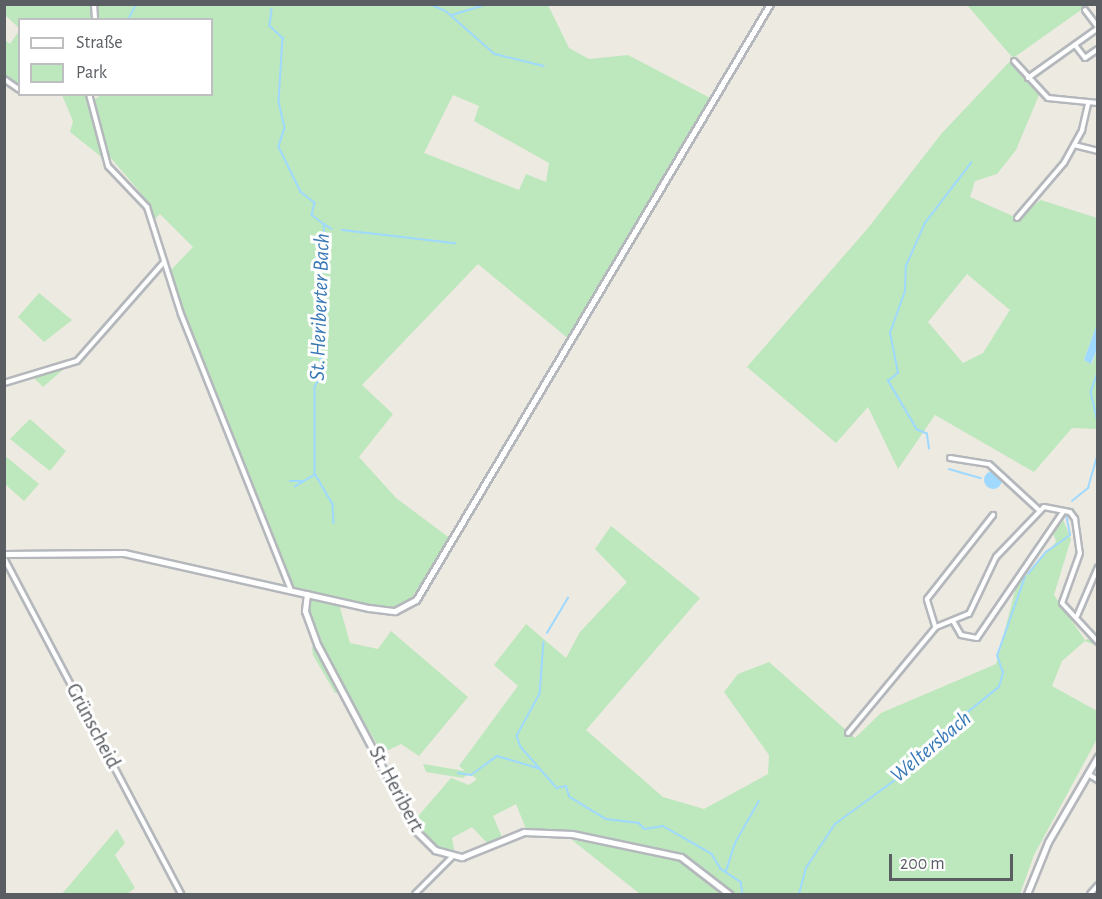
<!DOCTYPE html>
<html>
<head>
<meta charset="utf-8">
<style>
	body { margin:0 }
	#map { position:relative; width:1102px; height:899px; overflow:hidden; background:#edeae1; font-family:"Alegreya Sans",sans-serif }
	div>[style] { position:absolute }
	[style*='--x'] { left:calc(var(--x)*1px); top:calc(var(--y)*1px); width:calc(var(--w)*1px); rotate:calc(var(--a)*1deg) }
	.green>* { inset:0; background:#bde7bc }
	.water>* { inset:0; background:#9fd9ff }
	.round { border-radius:50% }
	.stream>* { height:1.5px; margin:-0.75px; padding:0 0.75px; transform-origin:0.75px; border-radius:0.75px; background:#9fd9ff }
	.roads { filter:drop-shadow(2px 0 #b4b8bc) drop-shadow(-2px 0 #b4b8bc) drop-shadow(0 2px #b4b8bc) drop-shadow(0 -2px #b4b8bc) }
	.street>* { height:4px; margin:-2px; padding:0 2px; transform-origin:2px; border-radius:2px; background:#fff }
	.secondary>* { height:5px; margin:-2.5px; padding:0 2.5px; transform-origin:2.5px; border-radius:2.5px; background:#fff }
	span { translate:-50% -50%; white-space:nowrap; text-align:center; line-height:1.15; -webkit-text-stroke:6px #fff; paint-order:stroke }
	.street-label { font-size:21px; color:#5a5e63 }
	.water-label { font-size:22px; color:#3979b6; font-style:italic }
	.frame { position:absolute; inset:0; border:6px solid #5a5e63; pointer-events:none }
	.legend { position:absolute; left:18px; top:18px; width:195px; height:78px; box-sizing:border-box; background:#fff; border:2px solid #bdbfc1; margin:0; padding:8px 10px; list-style:none; font-size:18px; color:#5a5e63 }
	.legend li { display:flex; align-items:center; gap:12px; height:30px }
	.legend b { width:30px; border:2px solid #bdbfc1 }
	.scale { position:absolute; left:889px; top:854px; width:124px; height:27px; box-sizing:border-box; border:3px solid #5a5e63; border-top:0; padding-left:8px; font-size:18px; line-height:21px; white-space:nowrap; color:#5a5e63; -webkit-text-stroke:4px #fff; paint-order:stroke }
</style>
</head>
<body>
<div id="map">
	<div class="green">
		<div style="clip-path:polygon(evenodd,5px 4px,548px 5px,569px 48px,589px 59px,628px 55px,714px 100px,570px 340px,478px 264px,362px 385px,393px 414px,359px 457px,396px 498px,451px 539px,407px 604px,384px 608px,293px 587px,169px 272px,193px 247px,160px 214px,153px 221px,140px 192px,104px 150px,92px 101px,101px 95px,212px 94px,212px 20px,20px 20px,19px 28px,5px 15px,5px 4px,453px 95px,479px 106px,474px 121px,549px 163px,546px 182px,526px 174px,519px 190px,424px 153px,453px 95px)"></div>
		<div style="clip-path:polygon(evenodd,967px 5px,1088px 5px,1013px 58px,1039px 95px,1016px 150px,997px 174px,975px 181px,970px 197px,1017px 218px,1041px 200px,1097px 218px,1097px 324px,1084px 360px,1092px 364px,1097px 349px,1097px 429px,1072px 428px,1034px 472px,935px 415px,898px 469px,868px 407px,836px 443px,747px 367px,868px 228px,942px 133px,1013px 58px,967px 5px,967px 274px,1010px 310px,983px 353px,963px 363px,928px 322px,967px 274px)"></div>
		<div style="clip-path:polygon(19px 31px,19px 88px,5px 78px,5px 40px,10px 44px)"></div>
		<div style="clip-path:polygon(62px 95px,88px 95px,104px 159px,70px 132px,73px 121px)"></div>
		<div style="clip-path:polygon(39px 293px,72px 320px,44px 342px,18px 317px)"></div>
		<div style="clip-path:polygon(65px 368px,43px 387px,31px 375px)"></div>
		<div style="clip-path:polygon(30px 419px,66px 451px,50px 471px,10px 439px)"></div>
		<div style="clip-path:polygon(4px 455px,39px 484px,24px 501px,5px 484px)"></div>
		<div style="clip-path:polygon(1062px 517px,1071px 539px,1054px 595px,1085px 640px,1097px 637px,1097px 646px,1085px 641px,1062px 661px,1052px 686px,1097px 711px,1097px 739px,1034px 855px,1020px 894px,640px 894px,572px 840px,621px 847px,622px 841px,526px 829px,516px 804px,493px 816px,502px 837px,489px 845px,472px 827px,452px 838px,455px 854px,434px 845px,414px 821px,451px 778px,469px 785px,477px 779px,469px 773px,463px 778px,426px 772px,423px 764px,465px 771px,459px 766px,518px 686px,494px 665px,526px 624px,566px 658px,580px 632px,627px 582px,595px 549px,611px 526px,700px 598px,586px 730px,663px 797px,704px 809px,768px 774px,769px 755px,724px 692px,738px 674px,769px 662px,855px 738px,881px 713px,996px 664px,1016px 587px,1056px 542px,1053px 532px)"></div>
		<div style="clip-path:polygon(310px 598px,339px 604px,350px 643px,378px 649px,391px 631px,468px 697px,419px 756px,401px 744px,382px 753px,346px 691px,335px 693px,313px 655px,312px 647px,322px 648px,308px 611px)"></div>
		<div style="clip-path:polygon(117px 829px,125px 843px,115px 855px,135px 888px,127px 894px,62px 894px)"></div>
	</div>
	<div class="water">
		<div style="clip-path:polygon(1097px 324px,1097px 349px,1091px 364px,1084px 360px)"></div>
		<div class="round" style="left:984px;top:471px;width:18px;height:18px"></div>
	</div>
	<div class="stream">
		<div style="--x:430;--y:4;--w:17;--a:24"></div>
		<div style="--x:446;--y:11;--w:65;--a:41.3"></div>
		<div style="--x:495;--y:54;--w:50;--a:13.8"></div>
		<div style="--x:272;--y:9;--w:17;--a:97"></div>
		<div style="--x:270;--y:26;--w:18;--a:43"></div>
		<div style="--x:283;--y:38;--w:64;--a:93.6"></div>
		<div style="--x:279;--y:102;--w:27;--a:77"></div>
		<div style="--x:285;--y:128;--w:20;--a:108"></div>
		<div style="--x:279;--y:147;--w:50;--a:63.9"></div>
		<div style="--x:301;--y:192;--w:18;--a:38"></div>
		<div style="--x:315;--y:203;--w:12;--a:104"></div>
		<div style="--x:312;--y:215;--w:15;--a:37"></div>
		<div style="--x:324;--y:224;--w:31;--a:86"></div>
		<div style="--x:326;--y:255;--w:42;--a:102.4"></div>
		<div style="--x:317;--y:296;--w:79;--a:86.4"></div>
		<div style="--x:322;--y:375;--w:14;--a:120"></div>
		<div style="--x:315;--y:387;--w:88;--a:90"></div>
		<div style="--x:315;--y:475;--w:23;--a:149"></div>
		<div style="--x:452;--y:15;--w:38;--a:-17"></div>
		<div style="--x:128;--y:20;--w:18;--a:-63"></div>
		<div style="--x:324;--y:224;--w:9;--a:32"></div>
		<div style="--x:342;--y:230;--w:114;--a:6.6"></div>
		<div style="--x:1098;--y:373;--w:20;--a:110"></div>
		<div style="--x:1091;--y:392;--w:31;--a:77"></div>
		<div style="--x:1098;--y:439;--w:4;--a:90"></div>
		<div style="--x:929;--y:449;--w:15;--a:-98"></div>
		<div style="--x:927;--y:434;--w:11;--a:-158"></div>
		<div style="--x:917;--y:430;--w:57;--a:-120.6"></div>
		<div style="--x:888;--y:381;--w:13;--a:-39"></div>
		<div style="--x:898;--y:373;--w:41;--a:-101.3"></div>
		<div style="--x:890;--y:333;--w:45;--a:-70.3"></div>
		<div style="--x:905;--y:291;--w:25;--a:-88"></div>
		<div style="--x:906;--y:266;--w:47;--a:-66.2"></div>
		<div style="--x:925;--y:223;--w:76;--a:-52.5"></div>
		<div style="--x:949;--y:469;--w:33;--a:16"></div>
		<div style="--x:316;--y:475;--w:34;--a:60"></div>
		<div style="--x:333;--y:504;--w:19;--a:87"></div>
		<div style="--x:290;--y:481;--w:13;--a:0"></div>
		<div style="--x:1072;--y:501;--w:21;--a:-39"></div>
		<div style="--x:1088;--y:488;--w:35;--a:-74"></div>
		<div style="--x:1028;--y:574;--w:28;--a:-51"></div>
		<div style="--x:1046;--y:552;--w:29;--a:-35"></div>
		<div style="--x:1070;--y:535;--w:20;--a:-101"></div>
		<div style="--x:547;--y:633;--w:41;--a:-59"></div>
		<div style="--x:544;--y:642;--w:52;--a:94.4"></div>
		<div style="--x:540;--y:694;--w:48;--a:118.7"></div>
		<div style="--x:517;--y:736;--w:12;--a:70"></div>
		<div style="--x:521;--y:747;--w:55;--a:48.7"></div>
		<div style="--x:557;--y:788;--w:9;--a:-13"></div>
		<div style="--x:566;--y:786;--w:12;--a:70"></div>
		<div style="--x:570;--y:797;--w:42;--a:31.4"></div>
		<div style="--x:606;--y:819;--w:33;--a:7"></div>
		<div style="--x:639;--y:823;--w:8;--a:45"></div>
		<div style="--x:645;--y:829;--w:18;--a:-9"></div>
		<div style="--x:663;--y:826;--w:56;--a:29.7"></div>
		<div style="--x:712;--y:854;--w:17;--a:59"></div>
		<div style="--x:721;--y:869;--w:24;--a:33"></div>
		<div style="--x:741;--y:882;--w:12;--a:81"></div>
		<div style="--x:458;--y:773;--w:13;--a:9"></div>
		<div style="--x:471;--y:775;--w:32;--a:-36"></div>
		<div style="--x:497;--y:756;--w:43;--a:16.3"></div>
		<div style="--x:726;--y:871;--w:29;--a:-72"></div>
		<div style="--x:735;--y:843;--w:48;--a:-60.3"></div>
		<div style="--x:799;--y:894;--w:27;--a:-75"></div>
		<div style="--x:806;--y:868;--w:53;--a:-56.6"></div>
		<div style="--x:835;--y:824;--w:115;--a:-36.2"></div>
		<div style="--x:928;--y:756;--w:30;--a:-57"></div>
		<div style="--x:944;--y:731;--w:70;--a:-38.7"></div>
		<div style="--x:999;--y:687;--w:15;--a:-74"></div>
		<div style="--x:1003;--y:673;--w:18;--a:-109"></div>
		<div style="--x:997;--y:656;--w:84;--a:-70.5"></div>
	</div>
	<div class="roads">
		<div class="street">
			<div style="--x:94;--y:4;--w:16;--a:86"></div>
			<div style="--x:1085;--y:10;--w:21;--a:53"></div>
			<div style="--x:1075;--y:45;--w:16;--a:52"></div>
			<div style="--x:1085;--y:58;--w:16;--a:-35"></div>
			<div style="--x:1014;--y:61;--w:50;--a:47.4"></div>
			<div style="--x:1048;--y:98;--w:50;--a:5.7"></div>
			<div style="--x:1028;--y:78;--w:86;--a:-35.5"></div>
			<div style="--x:4;--y:79;--w:19;--a:35"></div>
			<div style="--x:89;--y:94;--w:74;--a:75.2"></div>
			<div style="--x:108;--y:166;--w:57;--a:46.4"></div>
			<div style="--x:147;--y:207;--w:112;--a:72.4"></div>
			<div style="--x:181;--y:314;--w:297;--a:68.3"></div>
			<div style="--x:1074;--y:145;--w:25;--a:14"></div>
			<div style="--x:1017;--y:218;--w:72;--a:-49.5"></div>
			<div style="--x:1064;--y:163;--w:38;--a:-61"></div>
			<div style="--x:1082;--y:130;--w:27;--a:-77"></div>
			<div style="--x:4;--y:383;--w:76;--a:-16.8"></div>
			<div style="--x:77;--y:361;--w:132;--a:-48.7"></div>
			<div style="--x:950;--y:458;--w:39;--a:9"></div>
			<div style="--x:989;--y:464;--w:69;--a:42.7"></div>
			<div style="--x:4;--y:558;--w:380;--a:62.2"></div>
			<div style="--x:1077;--y:616;--w:53;--a:-66.8"></div>
			<div style="--x:953;--y:621;--w:16;--a:60"></div>
			<div style="--x:961;--y:635;--w:16;--a:11"></div>
			<div style="--x:977;--y:638;--w:153;--a:-55.7"></div>
			<div style="--x:935;--y:626;--w:28;--a:-107"></div>
			<div style="--x:927;--y:599;--w:107;--a:-51.8"></div>
			<div style="--x:848;--y:733;--w:138;--a:-50.3"></div>
			<div style="--x:936;--y:627;--w:35;--a:-22"></div>
			<div style="--x:969;--y:614;--w:63;--a:-64.7"></div>
			<div style="--x:996;--y:557;--w:69;--a:-46.2"></div>
			<div style="--x:1044;--y:507;--w:26;--a:11"></div>
			<div style="--x:1070;--y:512;--w:9;--a:54"></div>
			<div style="--x:1075;--y:519;--w:34;--a:82"></div>
			<div style="--x:1080;--y:553;--w:53;--a:109.8"></div>
			<div style="--x:1062;--y:603;--w:53;--a:47.3"></div>
			<div style="--x:1088;--y:774;--w:12;--a:31"></div>
			<div style="--x:415;--y:894;--w:54;--a:-45"></div>
			<div style="--x:1090;--y:894;--w:12;--a:-48"></div>
		</div>
		<div class="secondary">
			<div style="--x:4;--y:554;--w:120;--a:-0.5"></div>
			<div style="--x:124;--y:553;--w:251;--a:12.7"></div>
			<div style="--x:369;--y:608;--w:26;--a:7"></div>
			<div style="--x:395;--y:611;--w:24;--a:-28"></div>
			<div style="--x:416;--y:600;--w:693;--a:-59.29"></div>
			<div style="--x:307;--y:594;--w:17;--a:97"></div>
			<div style="--x:305;--y:611;--w:37;--a:70"></div>
			<div style="--x:318;--y:646;--w:209;--a:62.1"></div>
			<div style="--x:416;--y:831;--w:27;--a:45"></div>
			<div style="--x:435;--y:850;--w:28;--a:15"></div>
			<div style="--x:462;--y:857;--w:67;--a:-22"></div>
			<div style="--x:524;--y:832;--w:48;--a:2.4"></div>
			<div style="--x:572;--y:834;--w:111;--a:11.9"></div>
			<div style="--x:681;--y:857;--w:61;--a:37.6"></div>
			<div style="--x:1027;--y:894;--w:56;--a:-68"></div>
			<div style="--x:1048;--y:842;--w:99;--a:-59.8"></div>
		</div>
	</div>
	<div class="street-label">
		<span style="left:93px;top:726px;rotate:62deg">Grünscheid</span>
		<span style="left:396px;top:789px;rotate:62deg">St. Heribert</span>
	</div>
	<div class="water-label">
		<span style="left:320px;top:307px;rotate:-88deg">St. Heriberter Bach</span>
		<span style="left:931px;top:747px;rotate:-40deg">Weltersbach</span>
	</div>
	<div class="frame"></div>
	<ul class="legend">
	<li><b style="height:8px;background:#fff"></b>Straße</li>
	<li><b style="height:16px;background:#bde7bc"></b>Park</li>
	</ul>
	<div class="scale">200 m</div>
</div>
</body>
</html>
